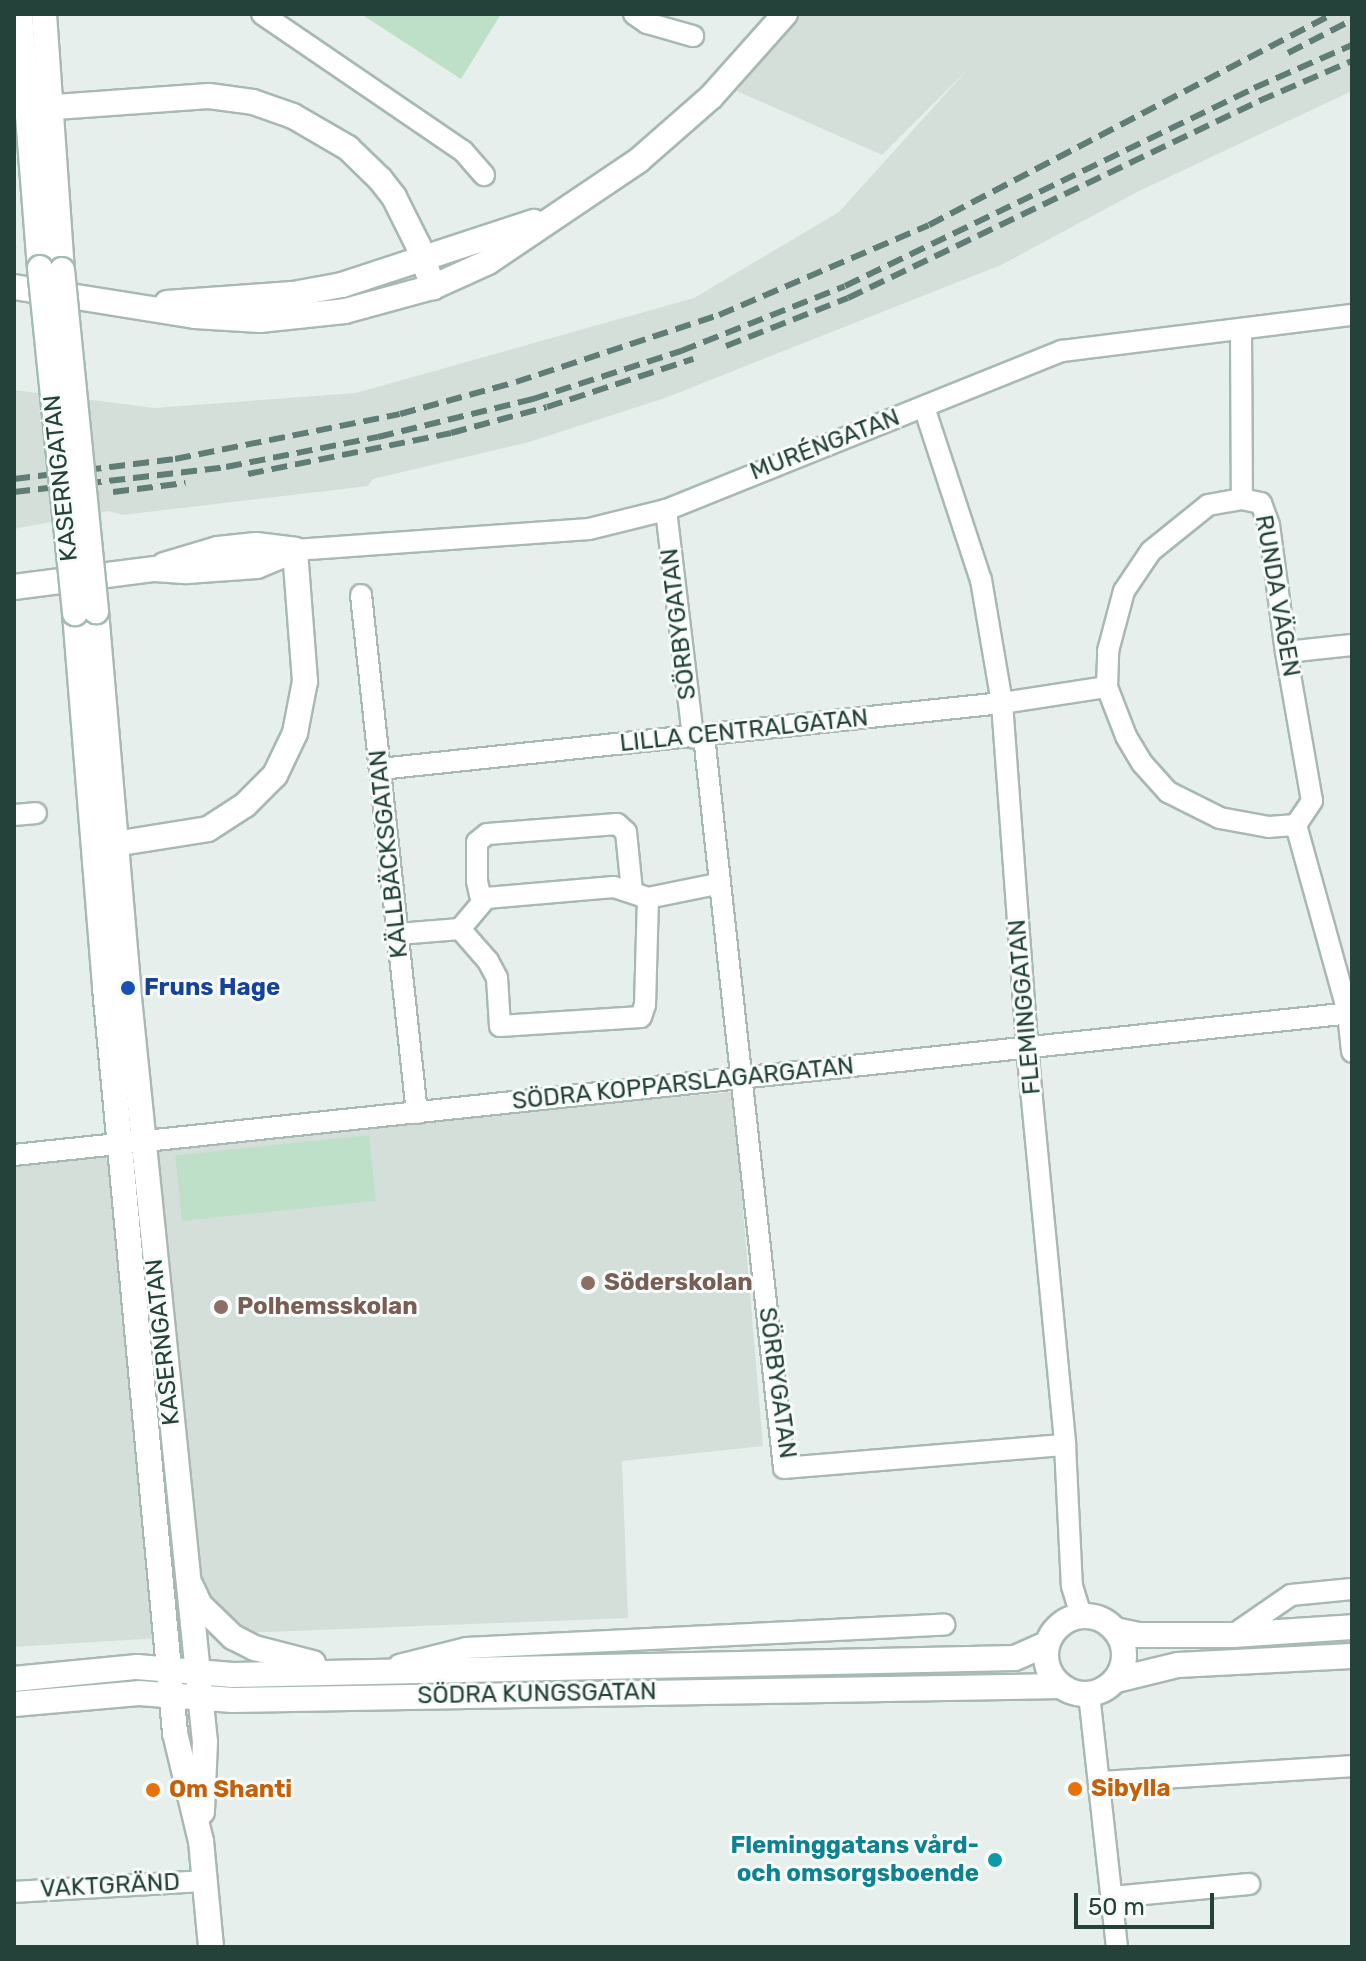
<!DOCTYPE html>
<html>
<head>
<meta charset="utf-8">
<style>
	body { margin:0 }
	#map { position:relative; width:1366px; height:1961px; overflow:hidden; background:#e6efeb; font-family:Rubik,sans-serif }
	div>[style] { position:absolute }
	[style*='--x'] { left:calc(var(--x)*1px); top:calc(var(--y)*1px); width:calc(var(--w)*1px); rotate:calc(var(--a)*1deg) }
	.built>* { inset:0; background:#d4dfda }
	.green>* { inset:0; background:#bfe0c8; transform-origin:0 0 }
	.roads { filter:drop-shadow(2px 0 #a8b8b2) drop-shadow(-2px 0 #a8b8b2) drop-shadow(0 2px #a8b8b2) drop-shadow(0 -2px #a8b8b2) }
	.street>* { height:20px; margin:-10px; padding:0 10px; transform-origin:10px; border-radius:10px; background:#fff }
	.secondary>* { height:24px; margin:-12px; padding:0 12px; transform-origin:12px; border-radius:12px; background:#fff }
	.secondary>.ring { margin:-12px; padding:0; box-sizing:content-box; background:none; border:24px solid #fff; border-radius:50% }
	.rail>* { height:6px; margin-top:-3px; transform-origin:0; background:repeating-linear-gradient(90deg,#5f7d75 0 16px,transparent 0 24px) }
	.bridges { filter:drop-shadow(2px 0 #a4bbb3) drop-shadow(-2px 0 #a4bbb3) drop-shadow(0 2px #a4bbb3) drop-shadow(0 -2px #a4bbb3) }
	.secondary-bridge>* { height:24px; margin:-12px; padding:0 12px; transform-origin:12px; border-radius:12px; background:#fff }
	.dots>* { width:22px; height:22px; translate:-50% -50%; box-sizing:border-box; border:4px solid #f7fbf9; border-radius:50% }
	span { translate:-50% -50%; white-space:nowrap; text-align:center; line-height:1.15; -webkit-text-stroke:6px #f7fbf9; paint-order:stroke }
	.street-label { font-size:24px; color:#24423a }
	.transit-label { font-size:24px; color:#164399; font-weight:700 }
	.left { translate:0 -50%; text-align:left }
	.education-label { font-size:24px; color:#785e54; font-weight:700 }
	.food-label { font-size:24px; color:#c56008; font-weight:700 }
	.culture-label { font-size:24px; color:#0d838f; font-weight:700 }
	.right { translate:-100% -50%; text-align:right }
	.frame { position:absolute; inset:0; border:16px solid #24423a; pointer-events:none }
	.scale { position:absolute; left:1074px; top:1893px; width:140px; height:36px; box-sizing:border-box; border:4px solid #24423a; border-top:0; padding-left:10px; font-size:24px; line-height:28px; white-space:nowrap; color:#24423a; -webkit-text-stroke:6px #f7fbf9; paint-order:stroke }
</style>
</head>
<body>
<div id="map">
	<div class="built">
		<div style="clip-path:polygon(800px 14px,1352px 14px,1352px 91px,1137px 192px,1001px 265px,665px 398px,529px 442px,373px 479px,368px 486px,122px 515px,109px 511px,14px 529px,14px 390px,154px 408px,356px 393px,694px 298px,839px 212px,968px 69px,882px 155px,737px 91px)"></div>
		<div style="clip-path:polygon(733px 1092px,763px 1446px,622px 1461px,628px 1618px,241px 1633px,14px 1647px,14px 1160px,168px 1141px)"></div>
	</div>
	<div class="green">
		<div style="clip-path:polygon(361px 14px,501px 14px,461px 79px)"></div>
		<div style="left:369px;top:1135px;width:66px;height:195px;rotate:84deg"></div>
	</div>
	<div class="roads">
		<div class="street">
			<div style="--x:262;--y:14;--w:243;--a:34.3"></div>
			<div style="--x:463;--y:151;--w:32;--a:49"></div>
			<div style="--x:634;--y:14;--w:16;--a:35"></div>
			<div style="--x:647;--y:23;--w:48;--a:15.8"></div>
			<div style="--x:1241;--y:329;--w:170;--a:89.7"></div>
			<div style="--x:924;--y:407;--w:182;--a:71.8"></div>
			<div style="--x:981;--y:580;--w:125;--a:80.3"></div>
			<div style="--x:1002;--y:703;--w:345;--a:85.8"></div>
			<div style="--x:1027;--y:1047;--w:400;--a:84.5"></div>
			<div style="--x:1065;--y:1445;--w:141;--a:87.2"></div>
			<div style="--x:1072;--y:1586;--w:31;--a:73"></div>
			<div style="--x:1242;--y:499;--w:19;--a:12"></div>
			<div style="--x:1261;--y:503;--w:23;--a:70"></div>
			<div style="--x:1269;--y:525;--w:128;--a:82.4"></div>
			<div style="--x:1286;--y:652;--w:151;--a:80.1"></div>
			<div style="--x:1312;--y:801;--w:29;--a:124"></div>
			<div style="--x:1296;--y:825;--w:27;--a:176"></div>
			<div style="--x:1269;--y:827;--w:50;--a:-169.6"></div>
			<div style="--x:1220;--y:818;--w:58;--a:-153.4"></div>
			<div style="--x:1168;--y:792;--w:39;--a:-132"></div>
			<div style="--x:1142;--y:763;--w:31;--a:-121"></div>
			<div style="--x:1126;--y:736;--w:53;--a:-111.2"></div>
			<div style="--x:1107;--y:687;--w:36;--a:-88"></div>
			<div style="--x:1108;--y:651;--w:62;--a:-75.1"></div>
			<div style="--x:1124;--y:591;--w:48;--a:-56"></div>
			<div style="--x:1151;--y:551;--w:73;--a:-38.9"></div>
			<div style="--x:1208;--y:505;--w:35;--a:-10"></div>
			<div style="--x:666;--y:510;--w:229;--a:83.2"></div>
			<div style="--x:295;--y:550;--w:295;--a:-4.1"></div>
			<div style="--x:589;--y:529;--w:79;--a:-13.9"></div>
			<div style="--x:666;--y:510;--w:427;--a:-21.9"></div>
			<div style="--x:1062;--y:351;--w:292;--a:-7.1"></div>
			<div style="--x:361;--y:595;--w:521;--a:83.83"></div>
			<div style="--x:1286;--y:652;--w:66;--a:-6.1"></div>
			<div style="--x:704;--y:736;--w:736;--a:83.76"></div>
			<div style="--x:784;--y:1468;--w:282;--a:-4.7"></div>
			<div style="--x:380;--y:769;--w:625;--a:-6.06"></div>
			<div style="--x:1002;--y:703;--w:106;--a:-8.7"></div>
			<div style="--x:14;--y:815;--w:22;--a:-5"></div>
			<div style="--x:1296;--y:825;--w:195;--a:74.5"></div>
			<div style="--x:1348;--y:1013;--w:39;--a:84"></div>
			<div style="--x:632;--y:891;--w:59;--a:-95.8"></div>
			<div style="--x:626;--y:832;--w:12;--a:-138"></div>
			<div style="--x:617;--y:824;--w:130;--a:175.6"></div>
			<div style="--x:487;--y:834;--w:13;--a:141"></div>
			<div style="--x:477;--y:842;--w:39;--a:90"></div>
			<div style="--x:477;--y:881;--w:14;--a:78"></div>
			<div style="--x:480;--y:895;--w:7;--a:27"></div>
			<div style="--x:486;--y:898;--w:128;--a:-4.9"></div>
			<div style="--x:614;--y:887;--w:36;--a:18"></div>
			<div style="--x:648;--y:898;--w:70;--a:-11.5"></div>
			<div style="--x:460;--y:929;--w:43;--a:48.8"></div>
			<div style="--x:488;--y:961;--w:19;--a:62"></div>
			<div style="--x:497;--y:978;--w:48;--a:86.4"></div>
			<div style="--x:500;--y:1026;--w:141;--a:-3.7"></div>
			<div style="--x:641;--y:1017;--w:13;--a:-72"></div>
			<div style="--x:645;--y:1005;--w:107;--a:-88.4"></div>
			<div style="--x:398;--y:934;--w:62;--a:-4.6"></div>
			<div style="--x:460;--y:929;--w:40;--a:-50"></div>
			<div style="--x:14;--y:1155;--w:1346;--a:-6.06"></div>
			<div style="--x:1233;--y:1635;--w:70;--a:-34.6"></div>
			<div style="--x:1291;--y:1595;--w:61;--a:-5.6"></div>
			<div style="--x:399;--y:1665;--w:69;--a:-14.2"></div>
			<div style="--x:466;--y:1648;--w:479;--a:-2.8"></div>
			<div style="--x:1089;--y:1694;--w:255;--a:83.7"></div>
			<div style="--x:1100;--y:1782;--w:253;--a:-3.6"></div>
			<div style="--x:14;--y:1892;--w:192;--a:-3.3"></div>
			<div style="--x:1112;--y:1897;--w:138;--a:-5.4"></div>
		</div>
		<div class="secondary">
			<div style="--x:20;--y:14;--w:255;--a:85.5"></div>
			<div style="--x:44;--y:14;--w:257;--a:86"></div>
			<div style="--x:28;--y:109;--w:181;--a:-4.1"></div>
			<div style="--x:209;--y:96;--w:44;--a:7.8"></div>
			<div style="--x:253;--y:102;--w:42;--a:19.3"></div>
			<div style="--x:293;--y:116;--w:64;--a:30.2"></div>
			<div style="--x:348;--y:148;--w:45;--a:44.1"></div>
			<div style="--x:380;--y:179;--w:23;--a:52"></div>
			<div style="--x:394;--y:197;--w:54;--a:63.4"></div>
			<div style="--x:418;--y:245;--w:45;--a:70.3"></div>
			<div style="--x:14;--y:287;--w:183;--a:9.1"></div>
			<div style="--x:195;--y:316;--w:65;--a:3.5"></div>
			<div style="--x:260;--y:320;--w:85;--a:-6"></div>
			<div style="--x:345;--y:311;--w:91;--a:-15.3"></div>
			<div style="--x:433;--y:287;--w:60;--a:-24.4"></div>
			<div style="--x:488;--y:262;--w:182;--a:-34"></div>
			<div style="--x:639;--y:160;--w:96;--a:-41.2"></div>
			<div style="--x:711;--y:97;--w:111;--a:-48.3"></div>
			<div style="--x:167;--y:303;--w:126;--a:-4.1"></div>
			<div style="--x:293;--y:294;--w:50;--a:-10.4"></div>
			<div style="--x:342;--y:285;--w:202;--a:-18.2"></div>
			<div style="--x:164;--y:565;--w:56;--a:-16.5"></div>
			<div style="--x:218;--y:549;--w:38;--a:-6"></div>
			<div style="--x:256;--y:545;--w:39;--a:7"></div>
			<div style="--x:14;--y:587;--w:142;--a:-7.3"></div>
			<div style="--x:155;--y:569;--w:32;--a:4"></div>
			<div style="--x:187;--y:571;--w:70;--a:-4.1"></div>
			<div style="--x:257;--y:566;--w:41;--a:-22.8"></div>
			<div style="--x:96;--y:611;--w:378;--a:85.1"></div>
			<div style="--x:128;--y:988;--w:758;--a:84.17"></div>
			<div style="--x:205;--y:1742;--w:70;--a:92.5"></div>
			<div style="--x:75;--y:613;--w:376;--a:85.4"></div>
			<div style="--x:105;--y:988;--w:748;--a:84.63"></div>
			<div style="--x:175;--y:1733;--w:111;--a:76.5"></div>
			<div style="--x:201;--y:1841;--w:106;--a:84.6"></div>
			<div style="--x:102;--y:846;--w:107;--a:-9.1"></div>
			<div style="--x:208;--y:829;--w:44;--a:-33"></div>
			<div style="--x:245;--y:805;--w:42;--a:-45"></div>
			<div style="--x:275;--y:775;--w:47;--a:-64.5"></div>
			<div style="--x:295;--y:733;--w:53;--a:-79.1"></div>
			<div style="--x:305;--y:681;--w:131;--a:-94.4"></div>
			<div style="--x:191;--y:1586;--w:21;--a:65"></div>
			<div style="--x:200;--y:1605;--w:46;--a:44.1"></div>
			<div style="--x:233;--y:1637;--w:25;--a:27"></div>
			<div style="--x:255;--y:1648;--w:60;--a:14.5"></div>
			<div class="ring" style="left:1046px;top:1616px;width:54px;height:54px"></div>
			<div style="--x:1115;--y:1630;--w:24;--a:12"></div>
			<div style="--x:1138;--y:1635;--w:95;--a:0"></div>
			<div style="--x:1233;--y:1635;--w:119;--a:-3.8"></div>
			<div style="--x:14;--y:1679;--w:124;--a:-5.6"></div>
			<div style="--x:137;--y:1667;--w:96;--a:4.8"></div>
			<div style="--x:233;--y:1675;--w:782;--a:-1.25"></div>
			<div style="--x:1015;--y:1658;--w:35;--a:-24"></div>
			<div style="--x:1116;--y:1680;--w:64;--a:-13.6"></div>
			<div style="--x:1178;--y:1665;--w:174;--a:-3"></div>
			<div style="--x:14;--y:1704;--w:125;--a:-5"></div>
			<div style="--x:139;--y:1693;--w:94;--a:4.3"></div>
			<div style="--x:233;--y:1700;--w:828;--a:-0.97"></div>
		</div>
	</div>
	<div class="rail">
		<div style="--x:1288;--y:53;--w:72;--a:-27.3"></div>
		<div style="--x:726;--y:346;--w:131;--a:-21.5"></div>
		<div style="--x:848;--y:298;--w:456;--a:-25.6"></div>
		<div style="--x:1259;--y:101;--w:101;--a:-23.3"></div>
		<div style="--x:248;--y:474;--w:207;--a:-11.4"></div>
		<div style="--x:451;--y:433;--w:99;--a:-15.2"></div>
		<div style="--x:547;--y:407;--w:154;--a:-18.2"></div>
		<div style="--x:14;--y:479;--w:162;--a:-7.1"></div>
		<div style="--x:175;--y:459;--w:229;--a:-11.3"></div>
		<div style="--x:400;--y:414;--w:120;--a:-15.4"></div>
		<div style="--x:516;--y:382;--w:214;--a:-18.3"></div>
		<div style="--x:719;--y:315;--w:228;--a:-23.2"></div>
		<div style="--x:929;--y:225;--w:456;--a:-27.6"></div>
		<div style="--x:14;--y:492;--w:213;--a:-6.7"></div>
		<div style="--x:226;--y:467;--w:155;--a:-11.2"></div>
		<div style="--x:378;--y:437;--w:160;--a:-13.8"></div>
		<div style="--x:533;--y:399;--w:156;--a:-18"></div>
		<div style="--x:681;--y:351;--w:176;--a:-21.6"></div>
		<div style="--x:845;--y:286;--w:454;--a:-25.8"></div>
		<div style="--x:1254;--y:88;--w:107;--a:-23.7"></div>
		<div style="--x:113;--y:492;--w:73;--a:-7.1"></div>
	</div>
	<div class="bridges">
		<div class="secondary-bridge">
			<div style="--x:40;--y:268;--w:347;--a:84.2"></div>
			<div style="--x:62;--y:270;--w:343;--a:84.3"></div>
		</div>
	</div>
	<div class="dots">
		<div style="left:128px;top:988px;background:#1a4fb4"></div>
		<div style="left:588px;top:1283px;background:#8d6e63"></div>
		<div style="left:221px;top:1307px;background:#8d6e63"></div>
		<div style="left:1075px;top:1789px;background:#e8710a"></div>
		<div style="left:153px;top:1790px;background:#e8710a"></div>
		<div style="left:995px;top:1860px;background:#0f9aa8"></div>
	</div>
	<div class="street-label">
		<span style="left:825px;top:445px;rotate:-21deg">MURÉNGATAN</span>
		<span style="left:61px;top:478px;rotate:-96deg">KASERNGATAN</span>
		<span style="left:1277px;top:596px;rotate:80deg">RUNDA VÄGEN</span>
		<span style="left:679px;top:624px;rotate:-97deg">SÖRBYGATAN</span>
		<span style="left:744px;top:731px;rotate:-6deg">LILLA CENTRALGATAN</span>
		<span style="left:389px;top:854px;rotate:-96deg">KÄLLBÄCKSGATAN</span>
		<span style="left:1025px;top:1007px;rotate:-95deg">FLEMINGGATAN</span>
		<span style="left:683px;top:1084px;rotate:-6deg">SÖDRA KOPPARSLAGARGATAN</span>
		<span style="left:163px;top:1342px;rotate:-96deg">KASERNGATAN</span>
		<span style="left:777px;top:1383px;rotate:82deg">SÖRBYGATAN</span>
		<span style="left:537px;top:1694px;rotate:-1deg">SÖDRA KUNGSGATAN</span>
		<span style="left:110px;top:1886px;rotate:-3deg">VAKTGRÄND</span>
	</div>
	<div class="transit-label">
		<span class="left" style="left:144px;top:988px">Fruns Hage</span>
	</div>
	<div class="education-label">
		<span class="left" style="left:604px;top:1283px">Söderskolan</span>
		<span class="left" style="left:237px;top:1307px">Polhemsskolan</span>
	</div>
	<div class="food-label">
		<span class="left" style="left:1091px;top:1789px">Sibylla</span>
		<span class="left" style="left:169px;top:1790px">Om Shanti</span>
	</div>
	<div class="culture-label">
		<span class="right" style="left:979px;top:1860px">Fleminggatans vård-<br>och omsorgsboende</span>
	</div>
	<div class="frame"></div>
	<div class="scale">50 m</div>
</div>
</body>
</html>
